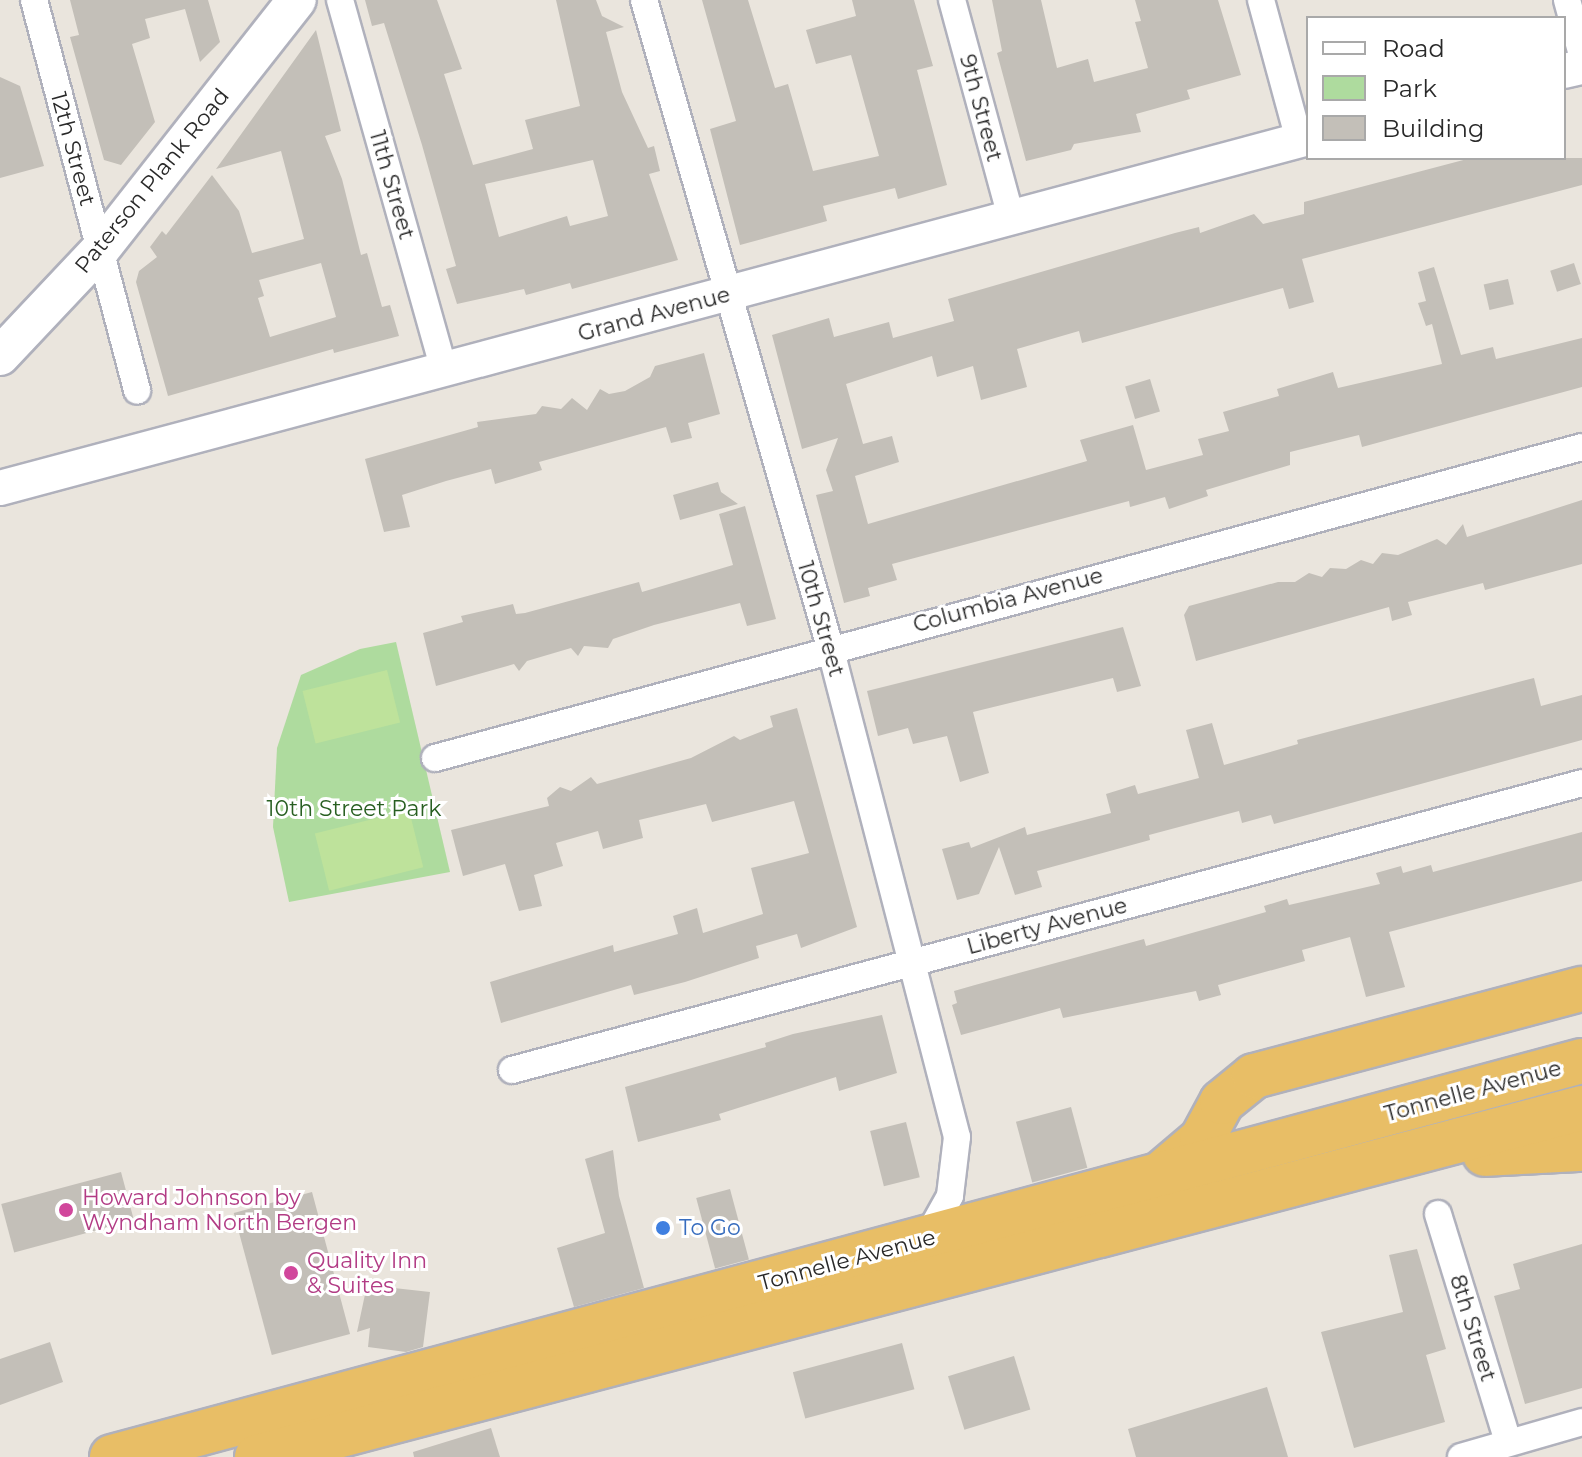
<!DOCTYPE html>
<html>
<head>
<meta charset="utf-8">
<style>
	body { margin:0 }
	#map { position:relative; width:1582px; height:1457px; overflow:hidden; background:#eae5dd; font-family:Montserrat,sans-serif }
	div>[style] { position:absolute }
	[style*='--x'] { left:calc(var(--x)*1px); top:calc(var(--y)*1px); width:calc(var(--w)*1px); rotate:calc(var(--a)*1deg) }
	.green>* { inset:0; background:#aedb9e }
	.pitch>* { inset:0; background:#bee29b; transform-origin:0 0 }
	.building>* { inset:0; background:#c3bfb8; transform-origin:0 0 }
	.roads { filter:drop-shadow(2px 0 #b0b1bc) drop-shadow(-2px 0 #b0b1bc) drop-shadow(0 2px #b0b1bc) drop-shadow(0 -2px #b0b1bc) }
	.minor>* { height:26px; margin:-13px; padding:0 13px; transform-origin:13px; border-radius:13px; background:#fff }
	.tertiary>* { height:34px; margin:-17px; padding:0 17px; transform-origin:17px; border-radius:17px; background:#fff }
	.secondary>* { height:38px; margin:-19px; padding:0 19px; transform-origin:19px; border-radius:19px; background:#fff }
	.trunk>* { height:44px; margin:-22px; padding:0 22px; transform-origin:22px; border-radius:22px; background:#e8be66 }
	.dots>* { width:22px; height:22px; translate:-50% -50%; box-sizing:border-box; border:4px solid #fff; border-radius:50% }
	span { translate:-50% -50%; white-space:nowrap; text-align:center; line-height:1.15; -webkit-text-stroke:6px #fff; paint-order:stroke }
	.street-label { font-size:22px; color:#292929 }
	.park-label { font-size:22px; color:#285f21 }
	.hotel-label { font-size:22px; color:#b23c85 }
	.left { translate:0 -50%; text-align:left }
	.shop-label { font-size:22px; color:#366cbe }
	.legend { position:absolute; left:1306px; top:16px; width:260px; height:144px; box-sizing:border-box; background:#fff; border:2px solid #a9a9a9; margin:0; padding:10px 14px; list-style:none; font-size:24px; color:#292929 }
	.legend li { display:flex; align-items:center; gap:16px; height:40px }
	.legend b { width:40px; border:2px solid #a9a9a9 }
</style>
</head>
<body>
<div id="map">
	<div class="green">
		<div style="clip-path:polygon(396px 642px,450px 872px,289px 902px,273px 827px,277px 748px,301px 675px,360px 649px)"></div>
	</div>
	<div class="pitch">
		<div style="left:387px;top:670px;width:54px;height:87px;rotate:76deg"></div>
		<div style="left:409px;top:810px;width:59px;height:97px;rotate:76deg"></div>
	</div>
	<div class="building">
		<div style="clip-path:polygon(70px 0,208px 0,220px 42px,200px 62px,185px 9px,145px 19px,150px 38px,132px 44px,155px 122px,121px 165px,104px 160px,70px 37px,79px 35px)"></div>
		<div style="clip-path:polygon(evenodd,365px 0,437px 0,462px 69px,444px 74px,473px 165px,533px 149px,525px 120px,580px 106px,556px 0,596px 0,602px 16px,624px 27px,606px 32px,622px 92px,648px 148px,654px 146px,660px 171px,649px 174px,678px 260px,572px 289px,570px 283px,526px 295px,524px 289px,457px 304px,446px 269px,456px 266px,422px 145px,384px 23px,372px 26px,365px 0,593px 160px,608px 216px,570px 226px,567px 216px,499px 237px,485px 184px,593px 160px)"></div>
		<div style="clip-path:polygon(702px 0,748px 0,775px 88px,788px 84px,813px 171px,879px 156px,851px 55px,816px 64px,806px 30px,856px 16px,852px 0,914px 0,933px 66px,917px 70px,947px 185px,898px 199px,895px 188px,823px 206px,827px 221px,740px 245px,710px 129px,736px 121px)"></div>
		<div style="clip-path:polygon(992px 0,1041px 0,1057px 68px,1088px 59px,1094px 82px,1148px 68px,1135px 22px,1141px 21px,1135px 0,1218px 0,1241px 75px,1187px 90px,1190px 99px,1136px 114px,1141px 132px,1074px 144px,1071px 150px,1026px 161px,997px 53px,1002px 51px)"></div>
		<div style="clip-path:polygon(evenodd,316px 30px,341px 131px,325px 136px,342px 179px,361px 255px,367px 253px,382px 307px,390px 305px,399px 336px,334px 353px,333px 349px,168px 396px,136px 282px,139px 271px,157px 257px,150px 247px,162px 231px,166px 235px,212px 175px,239px 211px,252px 253px,304px 239px,281px 151px,216px 169px,316px 30px,321px 263px,336px 317px,270px 337px,258px 298px,264px 296px,259px 280px,321px 263px)"></div>
		<div style="clip-path:polygon(0 77px,20px 86px,44px 166px,0 178px)"></div>
		<div style="clip-path:polygon(1471px 158px,1582px 158px,1582px 185px,1302px 259px,1314px 302px,1289px 309px,1283px 288px,1082px 343px,1079px 331px,1017px 349px,1027px 387px,981px 400px,973px 366px,937px 377px,932px 356px,846px 384px,863px 444px,892px 436px,899px 462px,855px 476px,868px 524px,1087px 461px,1080px 440px,1133px 425px,1146px 470px,1203px 455px,1198px 439px,1229px 431px,1223px 412px,1279px 396px,1277px 389px,1333px 372px,1338px 388px,1442px 364px,1432px 324px,1426px 326px,1418px 303px,1426px 301px,1418px 272px,1434px 267px,1461px 355px,1493px 347px,1496px 359px,1582px 338px,1582px 387px,1362px 447px,1359px 435px,1290px 452px,1290px 465px,1206px 490px,1208px 496px,1169px 509px,1165px 497px,1130px 507px,1129px 501px,892px 564px,897px 580px,868px 588px,870px 596px,844px 603px,816px 495px,833px 491px,826px 470px,838px 438px,802px 449px,772px 335px,829px 318px,834px 337px,889px 322px,893px 338px,954px 321px,948px 299px,1175px 233px,1199px 227px,1200px 233px,1254px 214px,1263px 224px,1304px 214px,1304px 202px)"></div>
		<div style="left:1574px;top:263px;width:22px;height:25px;rotate:72deg"></div>
		<div style="left:1508px;top:279px;width:26px;height:25px;rotate:77deg"></div>
		<div style="clip-path:polygon(704px 353px,720px 414px,688px 423px,692px 438px,671px 443px,666px 427px,539px 462px,542px 470px,495px 484px,491px 469px,446px 481px,402px 495px,410px 527px,384px 532px,365px 459px,478px 427px,477px 422px,536px 414px,542px 406px,561px 409px,572px 398px,587px 410px,600px 389px,609px 394px,625px 391px,650px 377px,655px 366px)"></div>
		<div style="left:1150px;top:379px;width:34px;height:26px;rotate:73deg"></div>
		<div style="clip-path:polygon(718px 482px,721px 492px,738px 504px,680px 520px,673px 495px)"></div>
		<div style="clip-path:polygon(1582px 500px,1582px 564px,1485px 590px,1483px 583px,1408px 602px,1412px 615px,1392px 621px,1389px 607px,1196px 661px,1184px 615px,1189px 606px,1278px 582px,1295px 582px,1309px 573px,1322px 577px,1330px 568px,1346px 569px,1361px 560px,1373px 564px,1382px 553px,1398px 555px,1437px 539px,1446px 545px,1463px 524px,1467px 537px)"></div>
		<div style="clip-path:polygon(745px 506px,776px 619px,747px 626px,740px 603px,654px 625px,613px 639px,608px 648px,584px 646px,578px 656px,571px 648px,527px 661px,519px 671px,514px 664px,436px 686px,423px 633px,463px 622px,461px 616px,513px 604px,516px 614px,525px 613px,639px 582px,642px 592px,733px 565px,719px 514px)"></div>
		<div style="clip-path:polygon(1123px 627px,1141px 686px,1117px 692px,1113px 678px,973px 712px,989px 773px,960px 782px,947px 736px,913px 744px,908px 728px,878px 736px,867px 691px)"></div>
		<div style="clip-path:polygon(1534px 678px,1541px 706px,1582px 695px,1582px 740px,1274px 824px,1271px 815px,1242px 823px,1239px 811px,1149px 835px,1150px 840px,1037px 871px,1042px 887px,1015px 895px,999px 847px,979px 894px,957px 900px,942px 849px,969px 842px,971px 848px,1025px 827px,1027px 835px,1111px 813px,1106px 794px,1135px 785px,1138px 794px,1199px 778px,1186px 730px,1212px 723px,1224px 765px,1298px 744px,1297px 740px)"></div>
		<div style="clip-path:polygon(797px 708px,857px 927px,801px 948px,797px 934px,756px 946px,759px 958px,685px 982px,634px 995px,631px 985px,501px 1023px,490px 982px,613px 945px,614px 952px,678px 934px,673px 916px,697px 908px,703px 933px,763px 914px,751px 868px,809px 853px,794px 801px,712px 822px,706px 804px,639px 820px,643px 838px,603px 849px,598px 831px,556px 843px,563px 866px,534px 875px,542px 906px,519px 911px,505px 864px,463px 876px,451px 830px,549px 806px,547px 798px,560px 787px,571px 791px,591px 777px,597px 784px,691px 758px,734px 736px,740px 740px,773px 727px,770px 716px)"></div>
		<div style="clip-path:polygon(1582px 832px,1582px 881px,1389px 932px,1405px 987px,1366px 997px,1350px 937px,1302px 950px,1305px 961px,1218px 985px,1221px 995px,1199px 1001px,1196px 991px,1063px 1018px,1060px 1008px,961px 1035px,952px 1005px,957px 1003px,954px 991px,975px 985px,1144px 939px,1146px 946px,1266px 912px,1264px 906px,1287px 899px,1289px 905px,1380px 884px,1376px 873px,1401px 866px,1403px 873px,1431px 865px,1433px 872px)"></div>
		<div style="clip-path:polygon(882px 1015px,897px 1073px,839px 1091px,836px 1077px,719px 1114px,721px 1120px,638px 1142px,625px 1087px,766px 1047px,765px 1043px,793px 1034px)"></div>
		<div style="left:1071px;top:1107px;width:63px;height:57px;rotate:75deg"></div>
		<div style="left:906px;top:1122px;width:57px;height:37px;rotate:76deg"></div>
		<div style="clip-path:polygon(613px 1150px,619px 1196px,644px 1288px,574px 1307px,557px 1248px,605px 1233px,585px 1159px)"></div>
		<div style="left:121px;top:1172px;width:50px;height:124px;rotate:75deg"></div>
		<div style="left:730px;top:1189px;width:73px;height:35px;rotate:75deg"></div>
		<div style="left:312px;top:1192px;width:147px;height:81px;rotate:75deg"></div>
		<div style="clip-path:polygon(1582px 1244px,1582px 1388px,1525px 1404px,1494px 1296px,1520px 1289px,1513px 1264px)"></div>
		<div style="clip-path:polygon(1417px 1249px,1446px 1349px,1426px 1355px,1445px 1422px,1354px 1448px,1321px 1332px,1403px 1312px,1389px 1255px)"></div>
		<div style="clip-path:polygon(367px 1285px,430px 1292px,423px 1347px,406px 1352px,368px 1347px,370px 1328px,357px 1332px)"></div>
		<div style="clip-path:polygon(50px 1342px,63px 1382px,0 1405px,0 1359px)"></div>
		<div style="left:902px;top:1343px;width:48px;height:113px;rotate:75deg"></div>
		<div style="left:1014px;top:1356px;width:56px;height:69px;rotate:73deg"></div>
		<div style="clip-path:polygon(1267px 1387px,1288px 1457px,1136px 1457px,1128px 1429px)"></div>
		<div style="clip-path:polygon(491px 1428px,500px 1457px,414px 1457px,413px 1452px)"></div>
	</div>
	<div class="roads">
		<div class="minor">
			<div style="--x:34;--y:0;--w:404;--a:75.2"></div>
			<div style="--x:340;--y:0;--w:384;--a:74.3"></div>
			<div style="--x:644;--y:0;--w:673;--a:73.96"></div>
			<div style="--x:830;--y:647;--w:506;--a:75.47"></div>
			<div style="--x:957;--y:1137;--w:59;--a:96.8"></div>
			<div style="--x:950;--y:1196;--w:49;--a:119.2"></div>
			<div style="--x:952;--y:0;--w:225;--a:74.8"></div>
			<div style="--x:1261;--y:0;--w:145;--a:74.8"></div>
			<div style="--x:1567;--y:0;--w:57;--a:74.7"></div>
			<div style="--x:435;--y:758;--w:1188;--a:-15.17"></div>
			<div style="--x:512;--y:1070;--w:1108;--a:-15.01"></div>
			<div style="--x:1438;--y:1214;--w:239;--a:72.9"></div>
			<div style="--x:1461;--y:1457;--w:126;--a:-16.1"></div>
		</div>
		<div class="tertiary">
			<div style="--x:1564;--y:71;--w:18;--a:-13"></div>
			<div style="--x:0;--y:488;--w:1354;--a:-14.98"></div>
		</div>
		<div class="secondary">
			<div style="--x:0;--y:356;--w:146;--a:-46.7"></div>
			<div style="--x:100;--y:250;--w:318;--a:-51.8"></div>
		</div>
		<div class="trunk">
			<div style="--x:1485;--y:1154;--w:97;--a:-3"></div>
			<div style="--x:1163;--y:1172;--w:51;--a:-40.2"></div>
			<div style="--x:1202;--y:1139;--w:42;--a:-61.6"></div>
			<div style="--x:1222;--y:1102;--w:41;--a:-39.1"></div>
			<div style="--x:1254;--y:1076;--w:339;--a:-14.9"></div>
			<div style="--x:112;--y:1457;--w:1522;--a:-15.08"></div>
			<div style="--x:257;--y:1457;--w:1370;--a:-14.76"></div>
		</div>
	</div>
	<div class="dots">
		<div style="left:66px;top:1210px;background:#d1479c"></div>
		<div style="left:663px;top:1228px;background:#3f7fe0"></div>
		<div style="left:291px;top:1273px;background:#d1479c"></div>
	</div>
	<div class="street-label">
		<span style="left:981px;top:108px;rotate:75deg">9th Street</span>
		<span style="left:73px;top:149px;rotate:75deg">12th Street</span>
		<span style="left:152px;top:181px;rotate:-51deg">Paterson Plank Road</span>
		<span style="left:392px;top:185px;rotate:74deg">11th Street</span>
		<span style="left:654px;top:314px;rotate:-15deg">Grand Avenue</span>
		<span style="left:1008px;top:600px;rotate:-15deg">Columbia Avenue</span>
		<span style="left:821px;top:619px;rotate:74deg">10th Street</span>
		<span style="left:1047px;top:926px;rotate:-15deg">Liberty Avenue</span>
		<span style="left:1473px;top:1091px;rotate:-15deg">Tonnelle Avenue</span>
		<span style="left:847px;top:1260px;rotate:-15deg">Tonnelle Avenue</span>
		<span style="left:1473px;top:1328px;rotate:73deg">8th Street</span>
	</div>
	<div class="park-label">
		<span style="left:354px;top:809px">10th Street Park</span>
	</div>
	<div class="hotel-label">
		<span class="left" style="left:82px;top:1210px">Howard Johnson by<br>Wyndham North Bergen</span>
		<span class="left" style="left:307px;top:1273px">Quality Inn<br>&amp; Suites</span>
	</div>
	<div class="shop-label">
		<span class="left" style="left:679px;top:1228px">To Go</span>
	</div>
	<ul class="legend">
	<li><b style="height:10px;background:#fff"></b>Road</li>
	<li><b style="height:22px;background:#aedb9e"></b>Park</li>
	<li><b style="height:22px;background:#c3bfb8"></b>Building</li>
	</ul>
</div>
</body>
</html>
